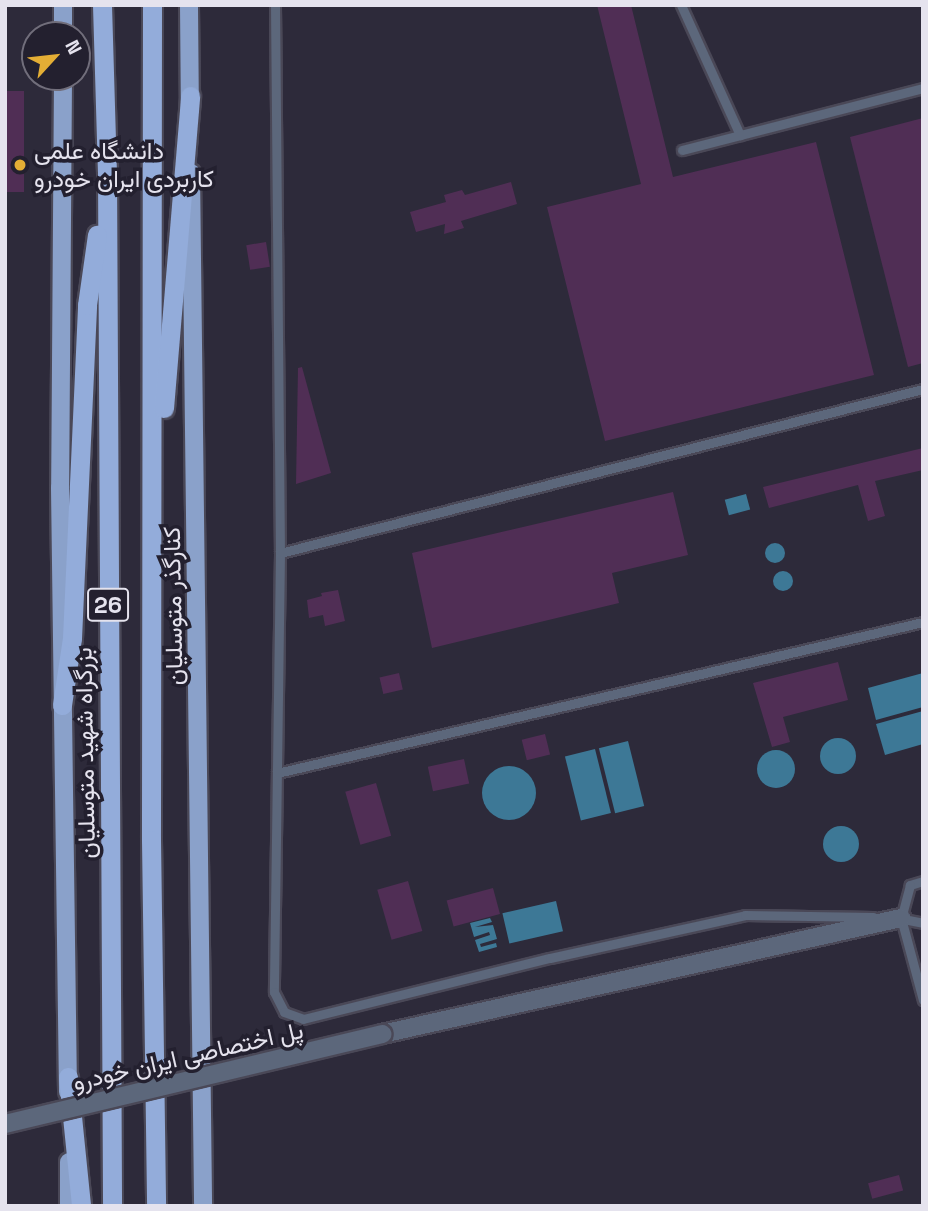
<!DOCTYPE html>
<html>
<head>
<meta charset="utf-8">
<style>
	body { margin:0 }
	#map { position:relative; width:928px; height:1211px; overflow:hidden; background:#2d2a3a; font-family:"Space Grotesk",Vazirmatn,sans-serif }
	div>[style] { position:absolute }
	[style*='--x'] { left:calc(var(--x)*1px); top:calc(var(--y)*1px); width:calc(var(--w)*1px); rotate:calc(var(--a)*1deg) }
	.water>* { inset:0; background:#3d7896; transform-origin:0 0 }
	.round { border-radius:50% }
	.building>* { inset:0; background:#502e55; transform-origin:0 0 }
	.roads { filter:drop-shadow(2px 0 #4a4857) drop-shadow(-2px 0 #4a4857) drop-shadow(0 2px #4a4857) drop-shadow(0 -2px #4a4857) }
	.service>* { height:9px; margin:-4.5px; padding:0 4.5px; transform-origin:4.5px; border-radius:4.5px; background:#5c677b }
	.minor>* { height:18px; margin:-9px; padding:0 9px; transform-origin:9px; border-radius:9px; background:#5c677b }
	.primary>* { height:18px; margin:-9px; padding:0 9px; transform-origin:9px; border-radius:9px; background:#8aa1ca }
	.trunk>* { height:19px; margin:-9.5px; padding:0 9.5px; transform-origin:9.5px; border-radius:9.5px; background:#93acda }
	.bridges { filter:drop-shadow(2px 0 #4a4857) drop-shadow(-2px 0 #4a4857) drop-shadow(0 2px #4a4857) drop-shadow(0 -2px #4a4857) }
	.minor-bridge>* { height:18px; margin:-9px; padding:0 9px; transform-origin:9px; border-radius:9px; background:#5c677b }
	.dots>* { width:19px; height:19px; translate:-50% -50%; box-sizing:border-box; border:4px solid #23202f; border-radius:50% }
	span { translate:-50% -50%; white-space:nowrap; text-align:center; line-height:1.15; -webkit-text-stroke:7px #23202f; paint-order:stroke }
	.shield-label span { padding:2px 5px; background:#23202f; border:2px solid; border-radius:5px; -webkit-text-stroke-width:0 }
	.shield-label { font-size:23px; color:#e5e3ee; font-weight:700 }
	.poi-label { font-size:24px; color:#e5e3ee }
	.left { translate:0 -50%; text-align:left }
	.street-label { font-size:24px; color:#e5e3ee }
	.frame { position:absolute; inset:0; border:7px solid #e5e3ee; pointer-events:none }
	.north { position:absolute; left:21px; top:21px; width:70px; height:70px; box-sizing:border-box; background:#23202f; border:2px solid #716e7b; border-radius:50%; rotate:63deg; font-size:19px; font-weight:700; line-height:28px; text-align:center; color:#e5e3ee }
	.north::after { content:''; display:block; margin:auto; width:24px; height:32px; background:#e4ae35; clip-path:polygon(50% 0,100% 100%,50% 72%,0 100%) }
</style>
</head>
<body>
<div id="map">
	<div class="water">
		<div style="left:746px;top:494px;width:16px;height:22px;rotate:75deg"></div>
		<div class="round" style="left:765px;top:543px;width:20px;height:20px"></div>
		<div class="round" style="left:773px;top:571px;width:20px;height:20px"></div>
		<div style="clip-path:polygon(923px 673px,923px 707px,876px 720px,868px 688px)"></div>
		<div style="clip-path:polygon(923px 711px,923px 744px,885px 755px,876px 724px)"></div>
		<div class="round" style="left:820px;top:738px;width:36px;height:36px"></div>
		<div style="left:628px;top:741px;width:67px;height:30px;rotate:76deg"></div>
		<div style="left:595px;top:749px;width:66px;height:31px;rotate:76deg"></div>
		<div class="round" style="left:757px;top:750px;width:38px;height:38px"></div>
		<div class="round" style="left:482px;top:766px;width:54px;height:54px"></div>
		<div class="round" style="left:823px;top:826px;width:36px;height:36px"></div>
		<div style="left:556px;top:901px;width:31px;height:55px;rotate:77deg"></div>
		<div style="clip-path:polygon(490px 918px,492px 922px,475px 927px,493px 925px,497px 939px,480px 944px,481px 947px,496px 943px,497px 947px,479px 952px,475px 940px,490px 935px,489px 932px,474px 937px,470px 923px)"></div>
	</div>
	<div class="building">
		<div style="clip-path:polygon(597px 5px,631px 5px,673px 177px,816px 142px,874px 375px,605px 441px,547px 207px,641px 184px)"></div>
		<div style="left:6px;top:91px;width:18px;height:101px"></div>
		<div style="clip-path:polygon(923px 118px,923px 363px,908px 367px,850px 137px)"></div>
		<div style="clip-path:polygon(511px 182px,517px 204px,461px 221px,464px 228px,444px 234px,445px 224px,416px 232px,410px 212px,446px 202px,444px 195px,462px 190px,465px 195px)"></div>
		<div style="left:266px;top:242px;width:25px;height:20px;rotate:81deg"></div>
		<div style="clip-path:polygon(302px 367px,331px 473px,296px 484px,298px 368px)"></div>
		<div style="clip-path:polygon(923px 448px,923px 470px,875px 481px,885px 516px,868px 521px,858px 485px,769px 508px,763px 487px)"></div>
		<div style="clip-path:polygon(673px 492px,688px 555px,612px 573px,619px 603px,432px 648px,412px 553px)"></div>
		<div style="clip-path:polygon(338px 590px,345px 621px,325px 626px,323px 615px,309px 618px,307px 600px,322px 596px,321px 593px)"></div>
		<div style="clip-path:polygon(838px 662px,848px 700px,783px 717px,790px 742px,772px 747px,753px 683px)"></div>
		<div style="left:399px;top:673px;width:17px;height:20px;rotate:77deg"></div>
		<div style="left:545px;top:734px;width:21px;height:24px;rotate:76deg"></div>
		<div style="left:464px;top:759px;width:25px;height:37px;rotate:78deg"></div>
		<div style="left:376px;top:783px;width:55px;height:32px;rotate:74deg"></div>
		<div style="left:408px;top:881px;width:52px;height:32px;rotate:74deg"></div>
		<div style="left:493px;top:888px;width:27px;height:48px;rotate:75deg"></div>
		<div style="left:899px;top:1175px;width:16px;height:32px;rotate:75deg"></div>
	</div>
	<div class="roads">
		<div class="service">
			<div style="--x:275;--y:5;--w:548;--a:89.48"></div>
			<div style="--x:280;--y:553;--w:439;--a:90.8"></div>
			<div style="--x:274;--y:992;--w:22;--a:63"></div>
			<div style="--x:284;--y:1012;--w:20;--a:20"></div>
			<div style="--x:303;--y:1019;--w:254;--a:-13.9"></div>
			<div style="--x:550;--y:958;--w:200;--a:-12.4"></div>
			<div style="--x:745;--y:915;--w:128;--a:0.9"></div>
			<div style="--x:681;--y:5;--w:143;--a:65.6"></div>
			<div style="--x:682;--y:150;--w:249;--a:-14.4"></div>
			<div style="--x:280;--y:553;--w:664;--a:-14.31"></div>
			<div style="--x:277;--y:773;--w:663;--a:-13.16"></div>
			<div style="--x:923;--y:881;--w:14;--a:163"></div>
			<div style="--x:910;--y:885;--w:34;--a:105"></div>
			<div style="--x:901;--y:918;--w:85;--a:75"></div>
			<div style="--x:898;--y:918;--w:25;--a:11"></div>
		</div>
		<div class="minor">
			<div style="--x:382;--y:1034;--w:532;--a:-12.6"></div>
		</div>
		<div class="primary">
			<div style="--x:63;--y:5;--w:30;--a:90"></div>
			<div style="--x:189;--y:5;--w:105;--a:89.5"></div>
			<div style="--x:63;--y:77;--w:411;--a:90.4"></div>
			<div style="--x:60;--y:488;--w:604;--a:89.24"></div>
			<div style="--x:191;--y:173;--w:1033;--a:89.33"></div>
			<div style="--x:69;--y:1162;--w:44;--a:90"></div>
		</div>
		<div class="trunk">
			<div style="--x:102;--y:5;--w:166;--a:88.3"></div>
			<div style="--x:107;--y:171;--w:1035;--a:89.72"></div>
			<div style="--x:152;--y:5;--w:835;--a:90.07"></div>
			<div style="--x:151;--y:840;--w:366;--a:89.2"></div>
			<div style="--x:164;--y:408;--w:313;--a:-85.2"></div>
			<div style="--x:62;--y:705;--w:68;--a:-81.5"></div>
			<div style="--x:72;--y:638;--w:333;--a:-87.4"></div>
			<div style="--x:87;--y:305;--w:71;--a:-81.9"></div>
			<div style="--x:68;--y:1077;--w:130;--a:84.2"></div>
		</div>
	</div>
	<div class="bridges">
		<div class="minor-bridge">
			<div style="--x:5;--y:1124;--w:388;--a:-13.4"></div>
		</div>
	</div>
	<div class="dots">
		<div style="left:20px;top:165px;background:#e4ae35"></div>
	</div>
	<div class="shield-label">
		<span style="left:108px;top:605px">26</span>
	</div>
	<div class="poi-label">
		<span class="left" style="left:34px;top:165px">دانشگاه علمی<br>کاربردی ایران خودرو</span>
	</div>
	<div class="street-label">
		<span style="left:173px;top:606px;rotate:-91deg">کنارگذر متوسلیان</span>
		<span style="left:85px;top:753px;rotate:-91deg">بزرگراه شهید متوسلیان</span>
		<span style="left:188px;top:1056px;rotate:-13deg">پل اختصاصی ایران خودرو</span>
	</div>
	<div class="frame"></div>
	<div class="north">N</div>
</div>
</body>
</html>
